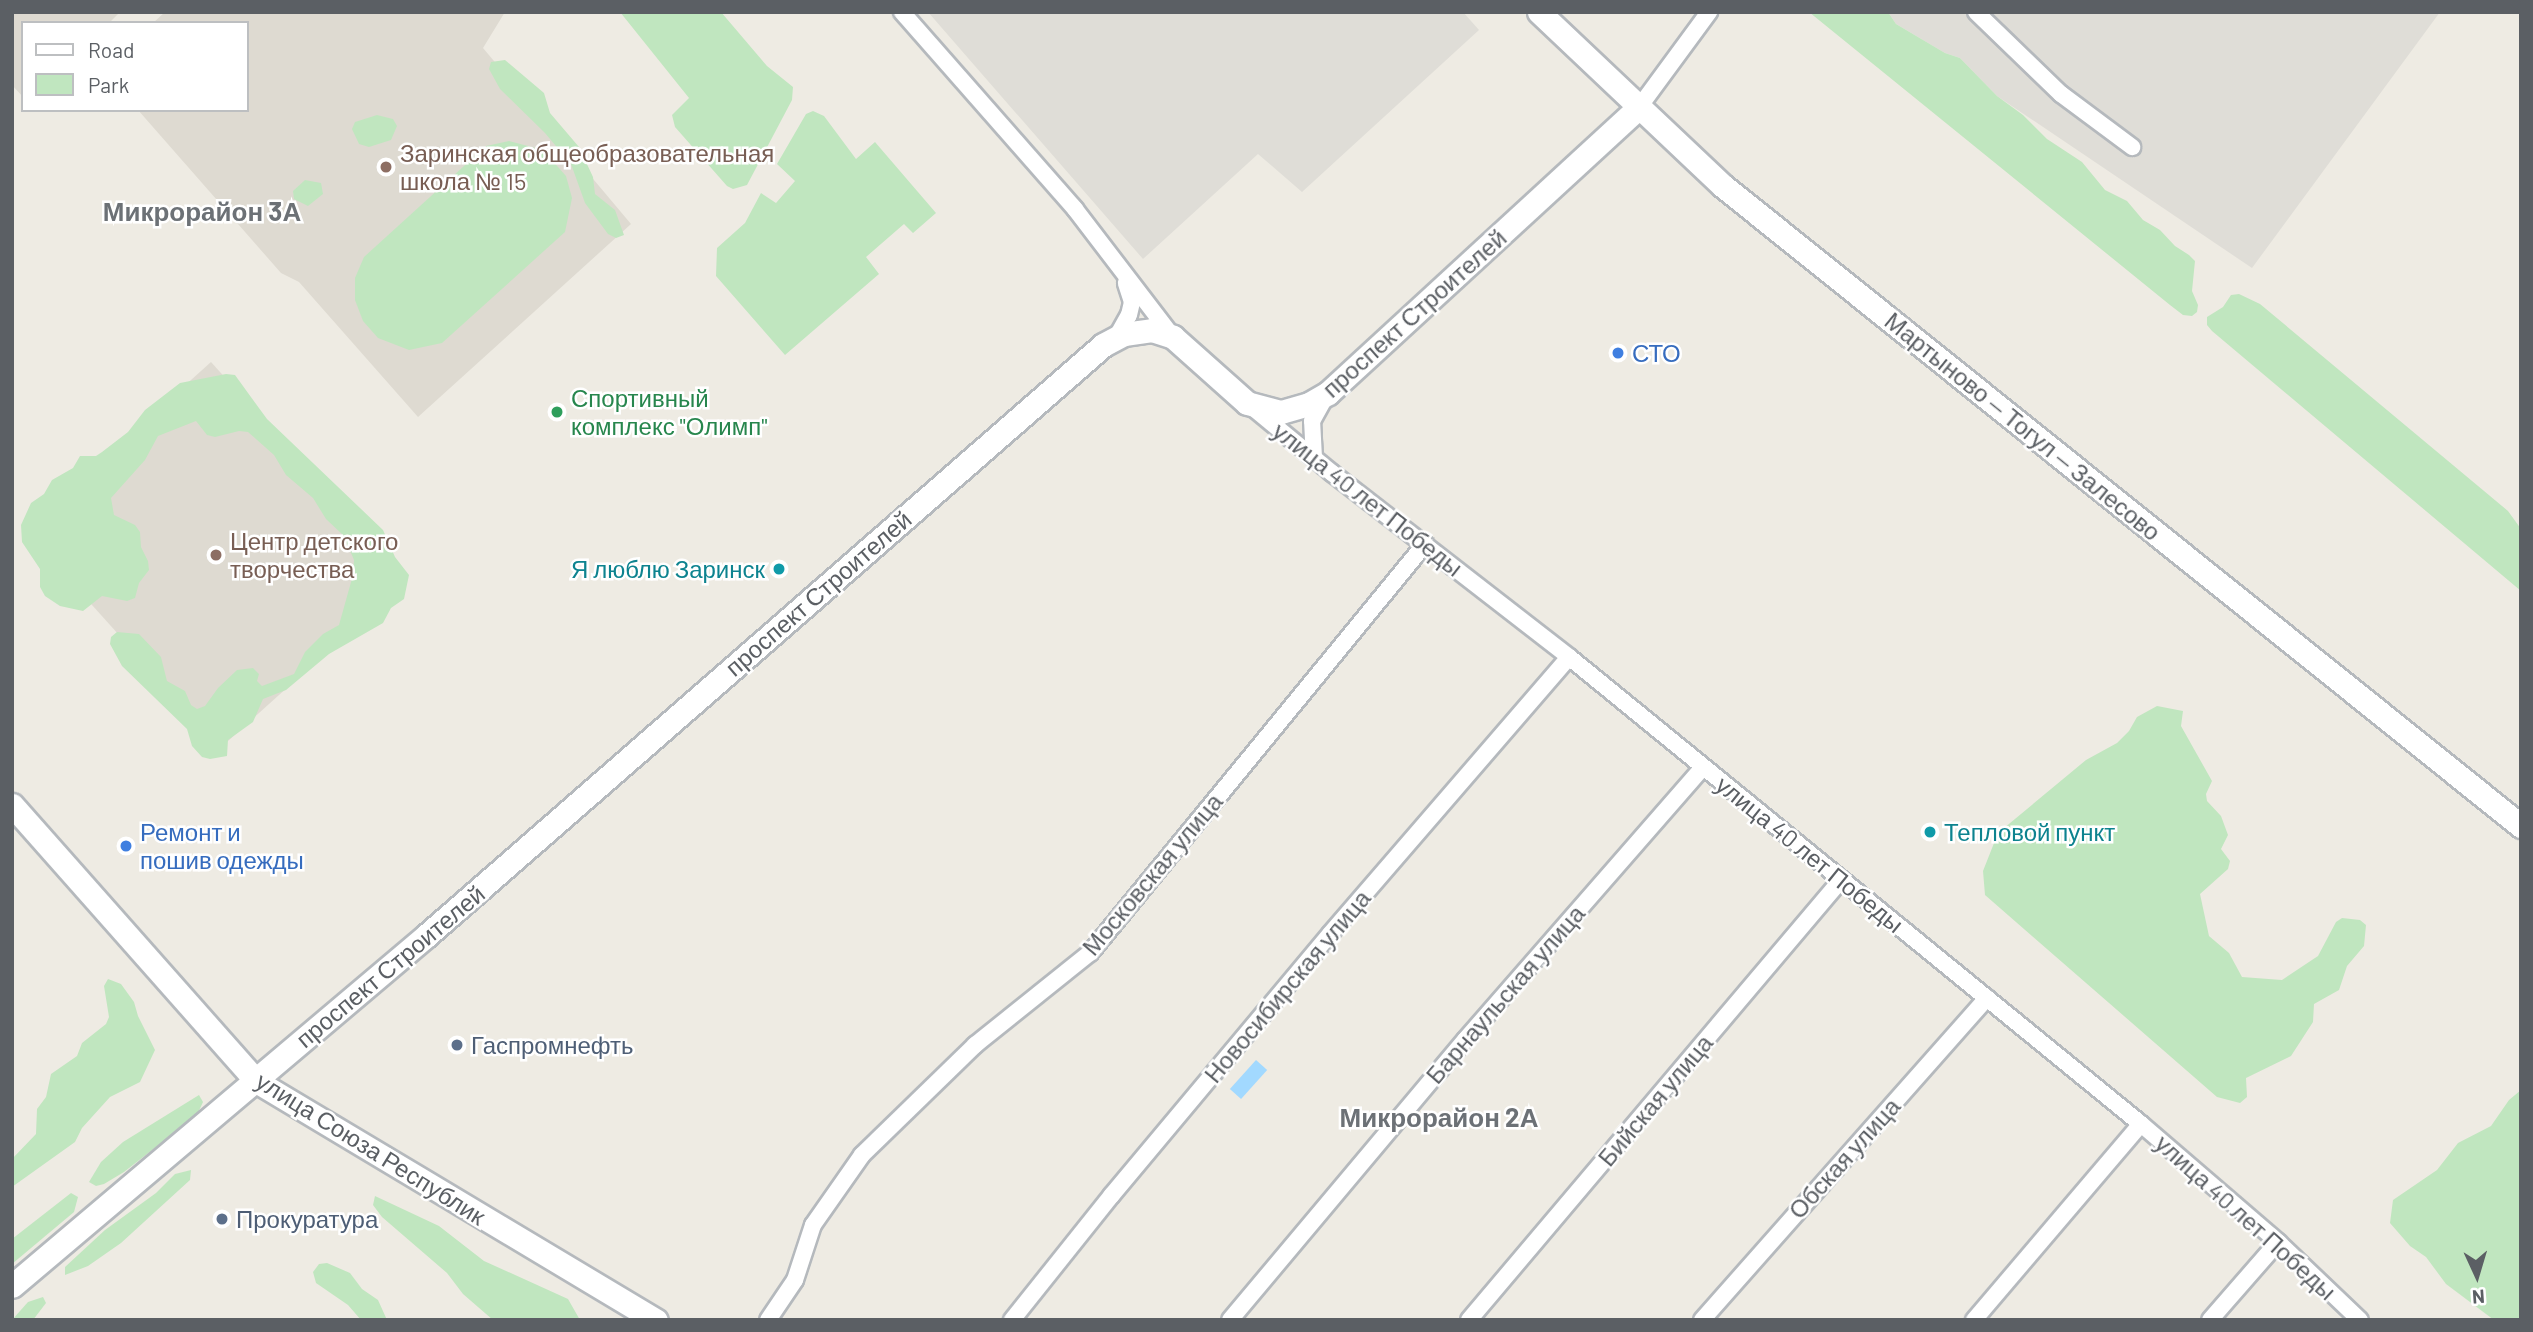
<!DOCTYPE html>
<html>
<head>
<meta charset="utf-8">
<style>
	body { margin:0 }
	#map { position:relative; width:2533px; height:1332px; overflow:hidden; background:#eeebe3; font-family:Barlow,sans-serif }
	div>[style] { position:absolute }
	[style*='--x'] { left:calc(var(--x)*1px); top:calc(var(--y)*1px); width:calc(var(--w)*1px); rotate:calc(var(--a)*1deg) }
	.industrial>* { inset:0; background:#dfddd7 }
	.education>* { inset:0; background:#dedad1; transform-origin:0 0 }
	.green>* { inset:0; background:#c0e6bf }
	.water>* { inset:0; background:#a2d9ff; transform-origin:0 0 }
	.roads { filter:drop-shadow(2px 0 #b5b9bd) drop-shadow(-2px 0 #b5b9bd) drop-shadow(0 2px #b5b9bd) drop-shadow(0 -2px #b5b9bd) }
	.street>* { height:16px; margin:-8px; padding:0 8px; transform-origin:8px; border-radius:8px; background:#fff }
	.secondary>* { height:23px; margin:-11.5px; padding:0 11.5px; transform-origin:11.5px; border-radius:11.5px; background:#fff }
	.dots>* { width:19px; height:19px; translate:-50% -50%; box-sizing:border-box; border:4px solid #fff; border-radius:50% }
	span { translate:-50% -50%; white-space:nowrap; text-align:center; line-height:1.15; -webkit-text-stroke:5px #fff; paint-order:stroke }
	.education-label { font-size:24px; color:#785e54 }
	.left { translate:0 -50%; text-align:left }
	.street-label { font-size:24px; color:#5b5f64 }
	.shop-label { font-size:24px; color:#366cbe }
	.leisure-label { font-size:24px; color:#27864d }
	.culture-label { font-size:24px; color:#0d838f }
	.right { translate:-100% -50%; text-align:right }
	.service-label { font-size:24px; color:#4e5e75 }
	.neighbourhood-label { font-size:26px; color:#6c7176; font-weight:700 }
	.frame { position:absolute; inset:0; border:14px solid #5b5f64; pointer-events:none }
	.legend { position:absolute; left:21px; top:21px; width:228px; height:91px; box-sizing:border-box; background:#fff; border:2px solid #bdbfc1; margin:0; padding:9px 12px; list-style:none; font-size:21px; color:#5b5f64 }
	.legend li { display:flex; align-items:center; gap:14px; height:35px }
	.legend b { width:35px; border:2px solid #bdbfc1 }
	.north { position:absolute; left:2442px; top:1241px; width:70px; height:70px; -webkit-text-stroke:5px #fff; paint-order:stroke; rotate:176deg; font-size:19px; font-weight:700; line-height:28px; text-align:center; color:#5b5f64 }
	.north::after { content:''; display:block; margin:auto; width:24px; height:32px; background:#5b5f64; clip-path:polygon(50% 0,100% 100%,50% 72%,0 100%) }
</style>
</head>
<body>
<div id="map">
	<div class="industrial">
		<div style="clip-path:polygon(928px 12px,1463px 12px,1479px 30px,1302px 192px,1258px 154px,1143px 259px)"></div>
		<div style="clip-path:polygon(1888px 12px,2440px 12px,2252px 268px,1997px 96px,1960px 58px,1945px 53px,1896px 24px)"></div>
	</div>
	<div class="education">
		<div style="clip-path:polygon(12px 12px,120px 12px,109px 23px,23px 23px,23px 97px,12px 85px)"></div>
		<div style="clip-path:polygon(165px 12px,505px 12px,483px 48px,631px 224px,418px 417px,299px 282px,281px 273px,138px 110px,247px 110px,247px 23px,153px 23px)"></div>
		<div style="left:211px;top:362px;width:293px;height:251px;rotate:48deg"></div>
	</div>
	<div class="green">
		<div style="clip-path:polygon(620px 12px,721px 12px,767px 66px,793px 87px,792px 100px,747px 185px,733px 189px,727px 186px,675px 127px,672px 115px,689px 98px)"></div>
		<div style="clip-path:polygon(1809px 12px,1888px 12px,1896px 24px,1945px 53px,1960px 58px,1997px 96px,2023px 115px,2047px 139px,2082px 162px,2105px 190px,2127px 201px,2143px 220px,2160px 230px,2175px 246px,2189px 255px,2195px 261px,2192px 291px,2198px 305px,2197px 312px,2192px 316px,2183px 315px,2170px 305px)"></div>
		<div style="clip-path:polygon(505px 60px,544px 93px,550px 113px,579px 147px,593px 177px,595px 194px,615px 210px,624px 235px,616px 238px,608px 234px,585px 203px,571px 164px,545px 133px,500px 89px,489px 69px,491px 62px)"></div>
		<div style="clip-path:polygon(813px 111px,824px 116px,856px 159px,875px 142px,936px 213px,913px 233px,904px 224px,866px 257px,879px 274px,785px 355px,716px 276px,717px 248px,745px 223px,761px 193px,776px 203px,795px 181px,777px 164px,806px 114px)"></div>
		<div style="clip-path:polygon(377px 115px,393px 119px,397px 126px,391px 140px,369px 147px,359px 144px,352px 129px,355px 122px)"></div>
		<div style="clip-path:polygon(509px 141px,543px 150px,566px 176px,572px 198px,565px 232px,442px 343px,409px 350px,378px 338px,363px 321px,355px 300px,355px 278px,364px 257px,486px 146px)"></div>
		<div style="clip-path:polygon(305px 180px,321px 183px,323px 194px,308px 206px,294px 199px,293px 191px)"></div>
		<div style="clip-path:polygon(2239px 294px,2260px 304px,2508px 511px,2521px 529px,2521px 591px,2212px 331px,2207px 325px,2207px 317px,2223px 307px,2231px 295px)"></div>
		<div style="clip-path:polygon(226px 374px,235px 375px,267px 419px,383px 530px,395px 557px,409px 575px,404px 599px,391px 608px,383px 623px,329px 654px,286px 690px,263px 699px,253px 722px,228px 740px,227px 756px,210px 759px,202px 757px,192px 746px,187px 729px,122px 666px,110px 644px,111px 637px,117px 632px,139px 634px,161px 657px,167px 681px,185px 691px,191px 705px,197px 709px,205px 706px,218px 688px,237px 670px,253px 668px,259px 674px,257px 681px,262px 686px,294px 674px,305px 652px,323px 634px,339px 625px,353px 575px,354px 560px,344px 536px,326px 519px,313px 498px,286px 475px,274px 455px,248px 432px,239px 431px,215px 437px,207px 435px,196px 421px,158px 436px,145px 460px,111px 498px,114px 515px,135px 525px,140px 532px,141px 547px,148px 561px,149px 570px,139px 583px,135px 598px,127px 601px,102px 596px,83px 611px,60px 606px,45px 596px,40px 587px,40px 569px,22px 542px,21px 525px,31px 503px,44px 494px,52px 480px,73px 468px,80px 456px,96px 456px,102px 452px,128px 432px,145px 410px,180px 383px)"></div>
		<div style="clip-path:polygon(2157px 706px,2183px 711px,2181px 726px,2212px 781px,2206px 794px,2207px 801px,2221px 816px,2228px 835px,2221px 849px,2230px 861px,2228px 869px,2200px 894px,2209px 936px,2229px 953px,2242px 977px,2282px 980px,2318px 956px,2336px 922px,2342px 918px,2360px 920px,2366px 925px,2364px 946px,2347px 966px,2339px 990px,2314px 1004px,2313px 1022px,2291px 1056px,2246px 1078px,2247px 1097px,2240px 1103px,2217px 1097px,1985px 895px,1983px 871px,1998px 833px,2086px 760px,2117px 743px,2129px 731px,2137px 717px)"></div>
		<div style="clip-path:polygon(108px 979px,121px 984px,134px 1002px,138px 1016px,155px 1050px,140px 1082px,110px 1097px,82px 1128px,75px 1142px,12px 1187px,12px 1159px,36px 1134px,37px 1109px,46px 1097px,51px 1074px,77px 1056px,82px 1043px,106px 1024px,109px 1017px,104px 986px)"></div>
		<div style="clip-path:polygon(2521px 1090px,2521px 1320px,2494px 1320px,2446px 1284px,2426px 1257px,2410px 1246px,2390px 1223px,2393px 1200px,2437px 1170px,2458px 1143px,2491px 1126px,2509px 1100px)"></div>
		<div style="clip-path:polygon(199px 1095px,203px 1102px,197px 1115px,124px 1172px,104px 1184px,96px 1186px,89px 1182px,101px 1162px,123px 1142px)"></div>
		<div style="clip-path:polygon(191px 1170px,190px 1180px,121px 1243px,88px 1266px,65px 1275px,65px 1267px,105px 1230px,156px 1193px,175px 1174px)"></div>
		<div style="clip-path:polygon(71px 1193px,78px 1197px,74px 1212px,12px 1264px,12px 1239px)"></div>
		<div style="clip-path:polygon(375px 1196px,439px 1226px,484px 1261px,568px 1299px,580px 1320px,493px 1320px,463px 1294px,447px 1273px,382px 1217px,373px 1205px)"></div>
		<div style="clip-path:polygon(327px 1263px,350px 1273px,362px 1289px,378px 1300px,387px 1320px,361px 1320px,348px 1305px,316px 1283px,313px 1272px,319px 1264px)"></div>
		<div style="clip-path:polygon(43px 1297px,46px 1303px,33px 1320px,12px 1320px,28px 1302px)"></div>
	</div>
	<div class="water">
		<div style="left:1256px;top:1060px;width:15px;height:39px;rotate:42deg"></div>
	</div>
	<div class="roads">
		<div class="street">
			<div style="--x:902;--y:12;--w:262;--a:48.7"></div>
			<div style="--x:1075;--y:209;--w:161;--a:52.6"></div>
			<div style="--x:1976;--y:12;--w:118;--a:44"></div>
			<div style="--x:2061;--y:94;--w:89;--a:36.7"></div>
			<div style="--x:1640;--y:106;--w:117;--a:-53.7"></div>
			<div style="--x:1116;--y:338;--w:26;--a:-61"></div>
			<div style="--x:1129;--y:315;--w:13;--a:-77"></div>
			<div style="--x:1132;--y:302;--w:20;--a:-108"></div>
			<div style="--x:1252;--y:407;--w:104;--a:39.5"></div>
			<div style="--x:1332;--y:473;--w:300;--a:37.8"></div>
			<div style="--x:1569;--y:657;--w:738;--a:39.23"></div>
			<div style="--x:2141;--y:1124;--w:181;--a:40.7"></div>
			<div style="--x:2278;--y:1242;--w:113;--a:43.6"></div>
			<div style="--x:1314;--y:458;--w:37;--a:-93"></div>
			<div style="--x:1312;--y:421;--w:26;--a:-61"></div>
			<div style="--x:768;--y:1320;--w:48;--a:-56"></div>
			<div style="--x:795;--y:1280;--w:58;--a:-71.9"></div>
			<div style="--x:813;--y:1225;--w:85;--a:-55"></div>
			<div style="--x:862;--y:1155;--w:158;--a:-44.2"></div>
			<div style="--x:975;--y:1045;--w:147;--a:-38.7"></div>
			<div style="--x:1090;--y:953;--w:529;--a:-50.68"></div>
			<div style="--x:1012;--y:1320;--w:159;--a:-51.4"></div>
			<div style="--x:1111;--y:1196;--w:341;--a:-50.1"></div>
			<div style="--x:1330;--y:934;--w:366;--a:-49.2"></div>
			<div style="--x:1230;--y:1320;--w:366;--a:-50"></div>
			<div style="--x:1465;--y:1040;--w:362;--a:-48.9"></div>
			<div style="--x:1469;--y:1320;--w:576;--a:-49.79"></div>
			<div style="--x:1702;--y:1320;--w:430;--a:-48.5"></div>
			<div style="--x:1974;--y:1320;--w:257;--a:-49.6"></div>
			<div style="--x:2210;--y:1320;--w:103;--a:-48.9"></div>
		</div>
		<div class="secondary">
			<div style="--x:1539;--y:12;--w:253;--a:43.4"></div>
			<div style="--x:1723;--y:186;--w:1023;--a:38.73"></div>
			<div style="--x:12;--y:805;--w:368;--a:48.5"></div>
			<div style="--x:256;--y:1081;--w:466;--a:30.9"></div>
			<div style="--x:12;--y:1286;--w:544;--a:-40.22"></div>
			<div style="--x:427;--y:935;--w:897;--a:-41.11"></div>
			<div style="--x:1103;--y:345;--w:24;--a:-28"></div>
			<div style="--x:1124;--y:334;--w:28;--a:-8"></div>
			<div style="--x:1152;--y:330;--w:22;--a:18"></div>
			<div style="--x:1173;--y:337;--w:99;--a:41.7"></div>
			<div style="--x:1247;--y:403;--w:35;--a:15"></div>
			<div style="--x:1281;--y:412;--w:29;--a:-16"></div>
			<div style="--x:1309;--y:404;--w:22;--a:-30"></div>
			<div style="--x:1328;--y:393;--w:424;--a:-42.6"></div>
		</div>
	</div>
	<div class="dots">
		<div style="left:386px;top:167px;background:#8d6e63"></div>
		<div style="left:1618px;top:353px;background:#3f7fe0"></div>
		<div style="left:557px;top:412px;background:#2e9e5b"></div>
		<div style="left:216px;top:555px;background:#8d6e63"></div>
		<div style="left:779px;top:569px;background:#0f9aa8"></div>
		<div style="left:1930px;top:832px;background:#0f9aa8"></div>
		<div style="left:126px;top:846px;background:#3f7fe0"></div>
		<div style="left:457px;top:1045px;background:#5c6f8a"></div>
		<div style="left:222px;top:1219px;background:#5c6f8a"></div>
	</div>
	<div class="education-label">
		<span class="left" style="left:400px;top:167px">Заринская общеобразовательная<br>школа № 15</span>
		<span class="left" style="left:230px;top:555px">Центр детского<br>творчества</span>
	</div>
	<div class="street-label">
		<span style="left:1414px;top:313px;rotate:-42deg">проспект Строителей</span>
		<span style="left:2023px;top:426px;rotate:39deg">Мартыново — Тогул — Залесово</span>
		<span style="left:1368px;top:499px;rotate:38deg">улица 40 лет Победы</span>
		<span style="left:818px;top:593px;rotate:-41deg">проспект Строителей</span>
		<span style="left:1810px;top:854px;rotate:39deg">улица 40 лет Победы</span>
		<span style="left:1152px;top:874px;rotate:-50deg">Московская улица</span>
		<span style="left:390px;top:966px;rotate:-40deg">проспект Строителей</span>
		<span style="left:1287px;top:986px;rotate:-50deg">Новосибирская улица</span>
		<span style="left:1505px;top:994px;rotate:-49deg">Барнаульская улица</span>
		<span style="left:1655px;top:1100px;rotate:-50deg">Бийская улица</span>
		<span style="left:371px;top:1148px;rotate:32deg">улица Союза Республик</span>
		<span style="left:1844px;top:1158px;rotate:-48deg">Обская улица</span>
		<span style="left:2246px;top:1217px;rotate:42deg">улица 40 лет Победы</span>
	</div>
	<div class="shop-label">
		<span class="left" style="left:1632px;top:353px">СТО</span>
		<span class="left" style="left:140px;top:846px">Ремонт и<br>пошив одежды</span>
	</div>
	<div class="leisure-label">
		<span class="left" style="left:571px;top:412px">Спортивный<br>комплекс "Олимп"</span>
	</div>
	<div class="culture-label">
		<span class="right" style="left:765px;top:569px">Я люблю Заринск</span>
		<span class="left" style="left:1944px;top:832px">Тепловой пункт</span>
	</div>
	<div class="service-label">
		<span class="left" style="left:471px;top:1045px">Гаспромнефть</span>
		<span class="left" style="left:236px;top:1219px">Прокуратура</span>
	</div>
	<div class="neighbourhood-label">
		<span style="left:202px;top:211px">Микрорайон 3А</span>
		<span style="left:1439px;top:1117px">Микрорайон 2А</span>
	</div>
	<div class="frame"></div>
	<ul class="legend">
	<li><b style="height:9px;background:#fff"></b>Road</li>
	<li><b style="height:19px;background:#c0e6bf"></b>Park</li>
	</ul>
	<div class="north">N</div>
</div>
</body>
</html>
